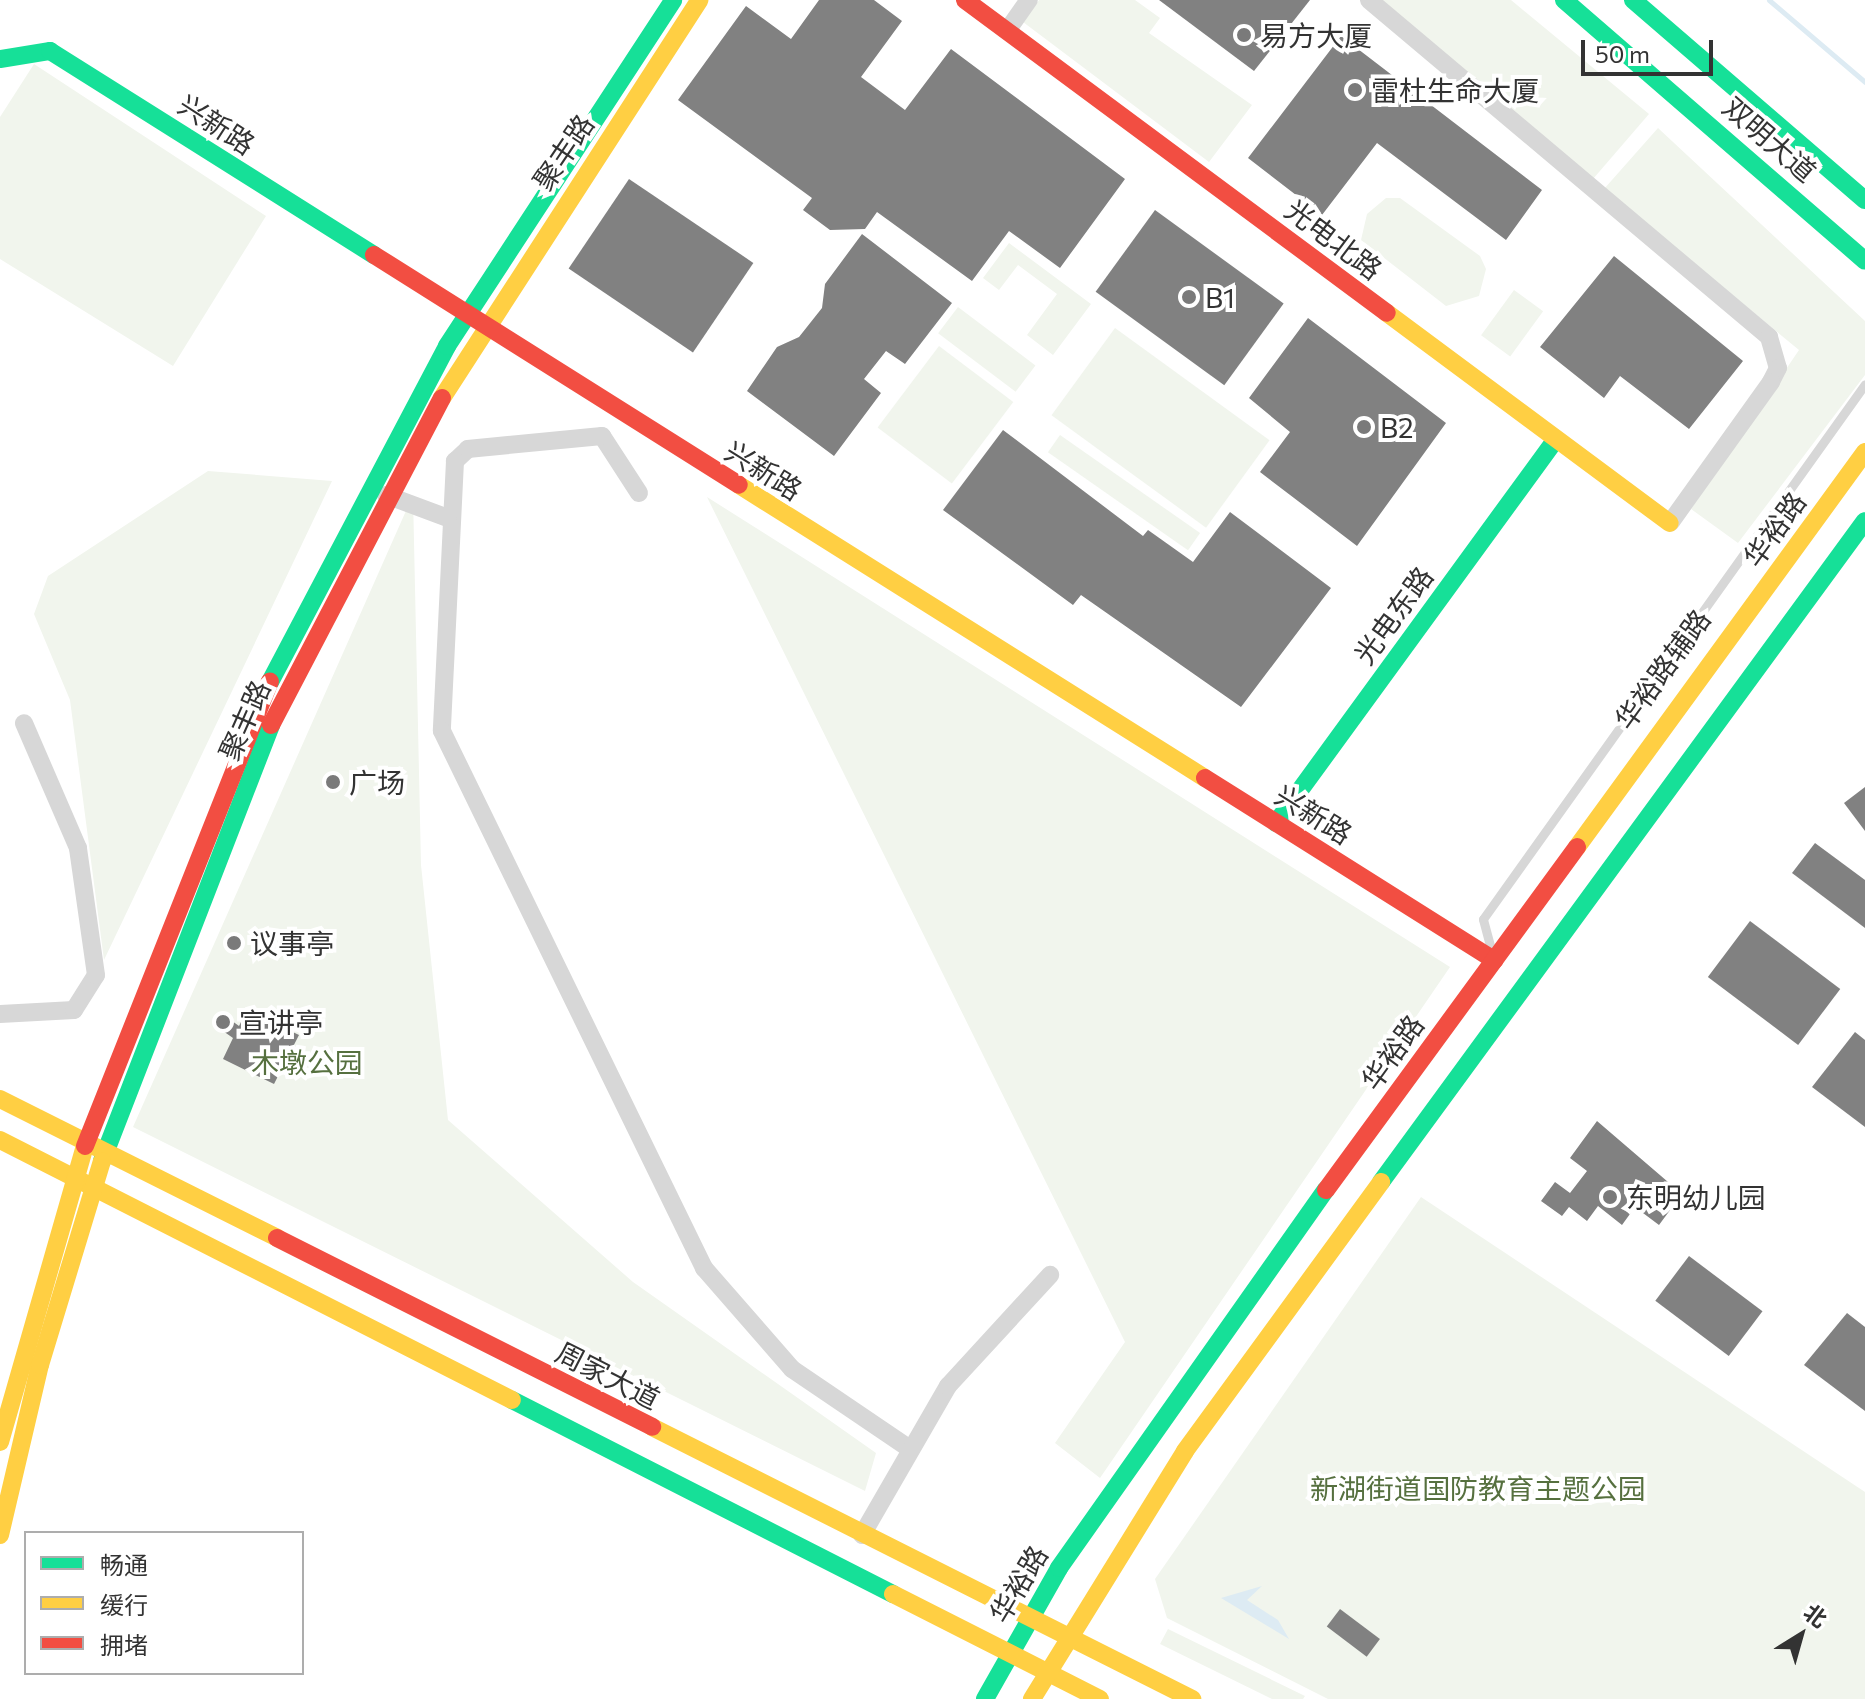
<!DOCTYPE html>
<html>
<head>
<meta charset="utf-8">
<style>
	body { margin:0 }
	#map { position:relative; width:1865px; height:1699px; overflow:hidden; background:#fff; font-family:Commissioner,"Noto Sans SC",sans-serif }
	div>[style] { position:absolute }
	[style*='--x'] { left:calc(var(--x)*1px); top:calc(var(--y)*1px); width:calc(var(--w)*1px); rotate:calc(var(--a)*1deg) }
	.green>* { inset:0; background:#f1f5ed; transform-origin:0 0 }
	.water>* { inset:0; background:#ddebf3 }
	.stream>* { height:5px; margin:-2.5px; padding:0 2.5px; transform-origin:2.5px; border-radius:2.5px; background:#ddebf3 }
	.building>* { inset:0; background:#818181; transform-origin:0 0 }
	.lane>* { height:9px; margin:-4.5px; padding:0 4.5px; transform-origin:4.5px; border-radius:4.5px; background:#d7d7d7 }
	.street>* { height:18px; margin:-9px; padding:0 9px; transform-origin:9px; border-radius:9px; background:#d7d7d7 }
	.fast>* { height:18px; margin:-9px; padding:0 9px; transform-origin:9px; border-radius:9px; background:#16e098 }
	.slow>* { height:18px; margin:-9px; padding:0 9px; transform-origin:9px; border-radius:9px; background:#ffcf43 }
	.jam>* { height:18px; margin:-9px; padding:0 9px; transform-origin:9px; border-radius:9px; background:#f24e42 }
	.dots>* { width:22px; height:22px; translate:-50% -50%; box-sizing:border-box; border:4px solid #fff; border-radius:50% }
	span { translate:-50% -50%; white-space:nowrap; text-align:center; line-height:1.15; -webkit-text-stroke:8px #fff; paint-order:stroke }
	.poi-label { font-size:28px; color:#333 }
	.left { translate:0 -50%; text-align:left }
	.street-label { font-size:28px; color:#333 }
	.park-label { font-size:28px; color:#56703f }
	.legend { position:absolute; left:24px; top:1531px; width:280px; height:144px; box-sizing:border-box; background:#fff; border:2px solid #adadad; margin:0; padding:10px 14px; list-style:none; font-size:24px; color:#333 }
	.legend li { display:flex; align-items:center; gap:16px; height:40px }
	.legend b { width:40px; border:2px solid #adadad }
	.north { position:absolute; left:1761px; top:1595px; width:80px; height:80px; -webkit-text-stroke:6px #fff; paint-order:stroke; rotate:37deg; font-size:22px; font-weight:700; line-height:32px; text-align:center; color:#333 }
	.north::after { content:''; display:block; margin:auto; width:28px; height:36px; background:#333; clip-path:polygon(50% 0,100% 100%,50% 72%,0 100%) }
	.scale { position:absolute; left:1581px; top:40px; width:132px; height:36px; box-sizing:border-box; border:4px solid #333; border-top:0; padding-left:10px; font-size:24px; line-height:28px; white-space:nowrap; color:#333; -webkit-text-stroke:6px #fff; paint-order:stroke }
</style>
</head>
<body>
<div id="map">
	<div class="green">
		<div style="clip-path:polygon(1039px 0,1135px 0,1160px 18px,1149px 33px,1252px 105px,1209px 162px,1023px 22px)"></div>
		<div style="clip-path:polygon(1380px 0,1511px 0,1649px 114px,1593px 179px)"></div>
		<div style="clip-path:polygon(34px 64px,266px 216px,173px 366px,0 259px,0 117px)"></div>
		<div style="clip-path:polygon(1658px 128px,1865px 321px,1865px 375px,1738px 543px,1691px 509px,1799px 350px,1604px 189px)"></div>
		<div style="clip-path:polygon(1386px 198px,1400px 198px,1480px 256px,1486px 269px,1479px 296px,1446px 306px,1361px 240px,1367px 214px)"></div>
		<div style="clip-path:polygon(1009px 243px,1091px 304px,1053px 355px,1027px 335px,1057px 294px,1018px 265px,999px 290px,983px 278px)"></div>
		<div style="left:1514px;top:290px;width:36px;height:56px;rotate:36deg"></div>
		<div style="left:958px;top:307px;width:97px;height:33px;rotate:37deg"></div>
		<div style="left:1115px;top:328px;width:191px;height:108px;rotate:36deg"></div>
		<div style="left:939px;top:346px;width:93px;height:102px;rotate:37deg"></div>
		<div style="left:1060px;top:435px;width:171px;height:21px;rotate:35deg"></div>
		<div style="clip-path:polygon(208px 471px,332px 481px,104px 960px,70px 700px,34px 614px,48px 576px)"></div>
		<div style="clip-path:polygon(413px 495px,421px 865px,448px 1120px,633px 1282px,876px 1453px,865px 1491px,133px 1127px)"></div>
		<div style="clip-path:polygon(707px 497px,1450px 967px,1100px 1478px,1055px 1443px,1125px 1342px)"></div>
		<div style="clip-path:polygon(1421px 1197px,1865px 1492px,1865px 1699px,1328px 1699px,1167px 1618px,1155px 1579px)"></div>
		<div style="clip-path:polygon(1168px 1629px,1305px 1696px,1303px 1699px,1272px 1699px,1160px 1644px)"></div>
	</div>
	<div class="water">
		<div style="clip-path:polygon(1262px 1586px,1247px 1600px,1278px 1620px,1289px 1639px,1221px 1598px)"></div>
	</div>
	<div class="stream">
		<div style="--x:1769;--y:0;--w:126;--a:40.5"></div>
	</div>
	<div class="building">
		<div style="clip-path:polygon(819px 0,874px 0,902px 21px,861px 77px,905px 110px,951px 49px,1125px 179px,1060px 268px,1009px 231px,972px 281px,877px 212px,865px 229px,830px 230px,803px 210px,812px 198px,678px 100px,746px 6px,791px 39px)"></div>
		<div style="clip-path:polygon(1159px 0,1310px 0,1254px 71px)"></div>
		<div style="clip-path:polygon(1341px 36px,1542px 190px,1506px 240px,1377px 143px,1322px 215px,1248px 158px)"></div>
		<div style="left:629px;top:179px;width:150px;height:108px;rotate:34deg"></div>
		<div style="left:1155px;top:210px;width:159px;height:101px;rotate:36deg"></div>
		<div style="clip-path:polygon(862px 234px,952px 303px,905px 364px,886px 351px,864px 379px,881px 393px,834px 456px,747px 391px,777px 347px,799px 337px,822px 308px,825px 284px)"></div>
		<div style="clip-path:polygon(1614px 256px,1743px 361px,1689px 429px,1620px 376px,1604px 398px,1540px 347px)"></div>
		<div style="clip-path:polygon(1308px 318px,1446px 423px,1357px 546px,1260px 472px,1290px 432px,1249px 398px)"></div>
		<div style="clip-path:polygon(1003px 430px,1143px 536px,1148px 530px,1193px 562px,1230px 512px,1331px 588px,1241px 707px,1081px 595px,1073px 605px,943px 510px)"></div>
		<div style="clip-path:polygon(1865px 787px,1865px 831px,1844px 803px)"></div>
		<div style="clip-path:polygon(1815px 843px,1865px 880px,1865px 928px,1792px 873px)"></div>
		<div style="left:1750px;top:921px;width:113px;height:70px;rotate:37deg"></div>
		<div style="clip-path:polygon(247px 1010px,299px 1035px,274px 1084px,223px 1059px,233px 1038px,213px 1024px,221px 1013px,239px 1026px)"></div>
		<div style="clip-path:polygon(1855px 1032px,1865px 1040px,1865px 1127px,1812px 1087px)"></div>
		<div style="clip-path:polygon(1597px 1121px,1682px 1194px,1659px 1225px,1635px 1207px,1622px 1225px,1598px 1206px,1587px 1221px,1569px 1207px,1562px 1216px,1541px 1201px,1555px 1182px,1570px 1193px,1587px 1171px,1570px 1158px)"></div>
		<div style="left:1689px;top:1256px;width:92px;height:56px;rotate:37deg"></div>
		<div style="clip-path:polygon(1847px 1313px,1865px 1327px,1865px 1411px,1804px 1365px)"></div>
		<div style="left:1340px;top:1609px;width:50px;height:22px;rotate:37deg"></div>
	</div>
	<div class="lane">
		<div style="--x:1492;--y:953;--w:35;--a:-105"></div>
		<div style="--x:1483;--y:919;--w:657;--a:-54.47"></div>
	</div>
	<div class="street">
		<div style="--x:1369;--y:0;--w:523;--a:40.11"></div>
		<div style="--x:1769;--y:337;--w:32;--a:74"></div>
		<div style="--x:1778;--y:368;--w:16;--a:117"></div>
		<div style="--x:1771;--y:382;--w:173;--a:125.6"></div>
		<div style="--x:1007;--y:31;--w:38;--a:-55"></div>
		<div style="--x:639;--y:493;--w:68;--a:-123"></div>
		<div style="--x:602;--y:436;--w:135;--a:174.5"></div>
		<div style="--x:468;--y:449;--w:18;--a:137"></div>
		<div style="--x:455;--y:461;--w:270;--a:92.8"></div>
		<div style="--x:442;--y:731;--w:598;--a:63.99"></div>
		<div style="--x:704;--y:1268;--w:134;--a:48.9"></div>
		<div style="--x:792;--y:1369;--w:139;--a:34.1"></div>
		<div style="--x:386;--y:495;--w:66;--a:20.4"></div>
		<div style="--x:0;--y:1014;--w:74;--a:-3.1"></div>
		<div style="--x:74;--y:1010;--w:41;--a:-57.8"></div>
		<div style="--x:96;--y:975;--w:128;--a:-98.1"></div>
		<div style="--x:78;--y:848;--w:136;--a:-113.4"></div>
		<div style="--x:862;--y:1535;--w:172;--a:-60"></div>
		<div style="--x:948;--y:1386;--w:151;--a:-47.4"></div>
	</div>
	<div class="fast">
		<div style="--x:1564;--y:0;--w:398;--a:40.9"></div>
		<div style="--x:1633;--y:0;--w:306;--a:40.8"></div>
		<div style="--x:0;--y:59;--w:51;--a:-9.1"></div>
		<div style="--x:50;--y:51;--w:383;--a:32.2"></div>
		<div style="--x:270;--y:682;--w:380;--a:-62.2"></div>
		<div style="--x:447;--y:346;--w:413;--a:-56.8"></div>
		<div style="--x:1276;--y:823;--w:475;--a:-53.9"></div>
		<div style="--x:102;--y:1161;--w:468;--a:-68.8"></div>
		<div style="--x:1381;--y:1182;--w:819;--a:-53.79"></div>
		<div style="--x:512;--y:1400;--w:428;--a:27"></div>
		<div style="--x:985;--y:1699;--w:150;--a:-60.5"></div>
		<div style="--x:1059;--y:1568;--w:463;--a:-54.8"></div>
	</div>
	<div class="slow">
		<div style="--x:1387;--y:313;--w:352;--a:36.6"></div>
		<div style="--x:442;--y:398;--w:474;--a:-57.1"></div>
		<div style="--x:739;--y:485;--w:550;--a:32.16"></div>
		<div style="--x:1577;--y:847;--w:489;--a:-53.9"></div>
		<div style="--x:0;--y:1099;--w:310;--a:26.6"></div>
		<div style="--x:0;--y:1140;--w:574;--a:26.92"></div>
		<div style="--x:652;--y:1427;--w:605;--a:26.73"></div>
		<div style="--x:0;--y:1442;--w:308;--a:-74"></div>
		<div style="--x:0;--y:1535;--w:175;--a:-76.8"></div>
		<div style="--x:40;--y:1365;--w:213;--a:-73.1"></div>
		<div style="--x:893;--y:1594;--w:232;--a:26.9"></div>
		<div style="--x:1032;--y:1699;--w:291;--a:-58.3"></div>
		<div style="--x:1185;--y:1451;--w:333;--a:-53.9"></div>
	</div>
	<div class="jam">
		<div style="--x:965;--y:0;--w:525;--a:36.56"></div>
		<div style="--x:374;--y:255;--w:431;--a:32.2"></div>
		<div style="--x:271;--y:725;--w:369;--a:-62.4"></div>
		<div style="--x:1205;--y:778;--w:342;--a:32.2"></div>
		<div style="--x:85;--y:1146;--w:500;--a:-68.3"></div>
		<div style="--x:1326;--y:1190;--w:425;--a:-53.8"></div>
		<div style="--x:277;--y:1238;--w:420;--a:26.7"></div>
	</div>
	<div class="dots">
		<div style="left:1244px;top:35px;background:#7a7a7a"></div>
		<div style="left:1355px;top:90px;background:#7a7a7a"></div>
		<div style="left:1189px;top:297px;background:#7a7a7a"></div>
		<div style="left:1364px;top:427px;background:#7a7a7a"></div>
		<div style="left:333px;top:782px;background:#7a7a7a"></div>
		<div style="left:234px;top:943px;background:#7a7a7a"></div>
		<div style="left:223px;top:1022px;background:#7a7a7a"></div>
		<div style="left:1610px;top:1197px;background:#7a7a7a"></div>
	</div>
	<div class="poi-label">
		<span class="left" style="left:1260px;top:35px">易方大厦</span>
		<span class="left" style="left:1371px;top:90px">雷杜生命大厦</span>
		<span class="left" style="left:1205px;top:297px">B1</span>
		<span class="left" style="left:1380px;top:427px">B2</span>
		<span class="left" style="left:349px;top:782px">广场</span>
		<span class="left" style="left:250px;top:943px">议事亭</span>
		<span class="left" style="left:239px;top:1022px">宣讲亭</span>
		<span class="left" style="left:1626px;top:1197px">东明幼儿园</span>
	</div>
	<div class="street-label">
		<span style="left:217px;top:124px;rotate:33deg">兴新路</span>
		<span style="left:1770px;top:139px;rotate:41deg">双明大道</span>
		<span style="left:563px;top:152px;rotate:-56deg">聚丰路</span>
		<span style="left:1334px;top:239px;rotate:37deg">光电北路</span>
		<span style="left:764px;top:470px;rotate:32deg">兴新路</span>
		<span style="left:1774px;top:529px;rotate:-54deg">华裕路</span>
		<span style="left:1393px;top:615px;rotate:-54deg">光电东路</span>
		<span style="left:1662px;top:669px;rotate:-54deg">华裕路辅路</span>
		<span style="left:244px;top:720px;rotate:-66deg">聚丰路</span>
		<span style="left:1314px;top:814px;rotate:32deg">兴新路</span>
		<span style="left:1392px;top:1052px;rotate:-54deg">华裕路</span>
		<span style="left:608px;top:1375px;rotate:27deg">周家大道</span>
		<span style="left:1018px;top:1584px;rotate:-59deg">华裕路</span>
	</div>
	<div class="park-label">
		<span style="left:307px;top:1062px">木墩公园</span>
		<span style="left:1478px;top:1488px">新湖街道国防教育主题公园</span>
	</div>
	<ul class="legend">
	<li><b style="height:10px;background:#16e098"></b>畅通</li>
	<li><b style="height:10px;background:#ffcf43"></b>缓行</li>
	<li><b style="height:10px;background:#f24e42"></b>拥堵</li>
	</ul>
	<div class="north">北</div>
	<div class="scale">50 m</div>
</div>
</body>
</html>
